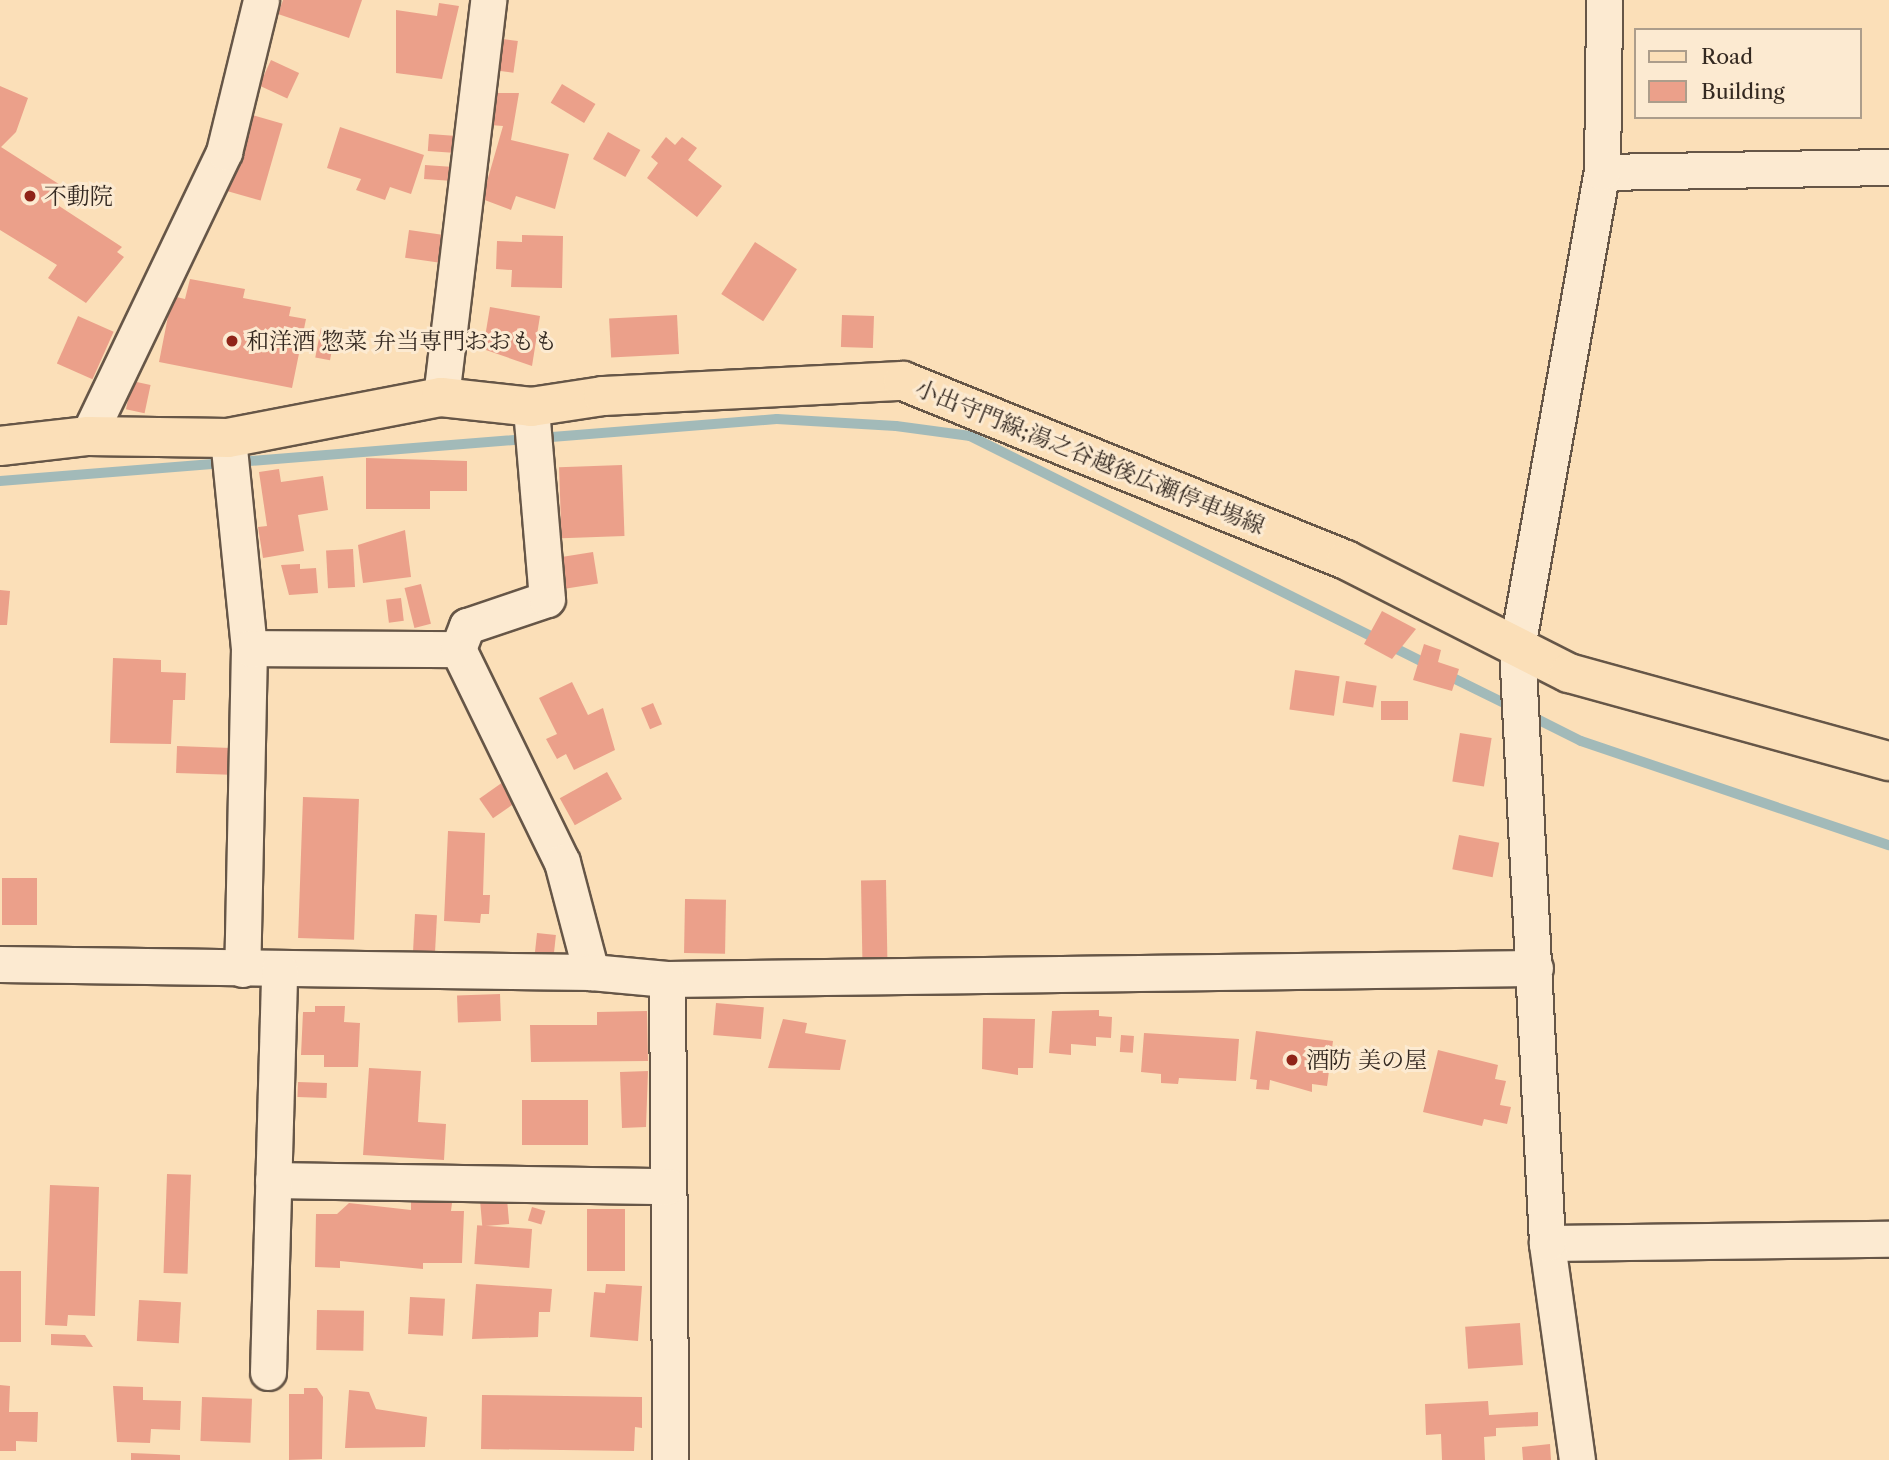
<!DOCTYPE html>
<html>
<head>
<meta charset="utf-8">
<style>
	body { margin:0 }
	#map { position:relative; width:1889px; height:1460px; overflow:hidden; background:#fbdfb8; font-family:"Libre Caslon Text","Noto Serif JP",serif }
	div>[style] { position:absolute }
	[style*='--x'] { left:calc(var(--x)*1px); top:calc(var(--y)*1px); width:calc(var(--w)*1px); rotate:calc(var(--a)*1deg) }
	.stream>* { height:10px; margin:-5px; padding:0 5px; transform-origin:5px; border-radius:5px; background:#a2bab9 }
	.building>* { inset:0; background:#eba08a; transform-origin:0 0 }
	.roads { filter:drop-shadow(2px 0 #665647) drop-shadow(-2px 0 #665647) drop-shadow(0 2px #665647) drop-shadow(0 -2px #665647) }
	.minor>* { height:35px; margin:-17.5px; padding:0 17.5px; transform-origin:17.5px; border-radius:17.5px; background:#fcead1 }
	.major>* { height:38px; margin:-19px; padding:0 19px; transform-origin:19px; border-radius:19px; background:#fbdfb8 }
	.dots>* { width:19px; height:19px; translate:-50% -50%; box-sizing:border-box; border:4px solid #fcead1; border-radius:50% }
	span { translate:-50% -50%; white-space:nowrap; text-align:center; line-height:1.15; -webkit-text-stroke:6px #fcead1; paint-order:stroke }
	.poi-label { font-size:23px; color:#342921 }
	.left { translate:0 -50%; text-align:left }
	.street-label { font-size:23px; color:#342921 }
	.legend { position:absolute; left:1634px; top:28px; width:228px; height:91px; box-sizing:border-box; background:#fcead1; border:2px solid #ac9d8b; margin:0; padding:9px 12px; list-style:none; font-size:21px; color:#342921 }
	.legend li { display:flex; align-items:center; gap:14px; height:35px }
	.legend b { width:35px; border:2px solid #ac9d8b }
</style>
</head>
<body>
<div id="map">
	<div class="stream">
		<div style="--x:0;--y:481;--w:779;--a:-4.56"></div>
		<div style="--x:777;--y:419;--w:119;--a:3.4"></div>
		<div style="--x:896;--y:426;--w:75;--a:7.7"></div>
		<div style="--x:970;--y:436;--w:515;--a:26.52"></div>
		<div style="--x:1445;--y:674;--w:75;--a:26.2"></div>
		<div style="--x:1527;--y:714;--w:60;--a:26.6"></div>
		<div style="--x:1581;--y:741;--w:325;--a:18.7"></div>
	</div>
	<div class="building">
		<div style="clip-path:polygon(283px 0,362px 0,349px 38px,278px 14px)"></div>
		<div style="clip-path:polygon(439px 3px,459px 6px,442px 79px,396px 73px,396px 10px,437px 16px)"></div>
		<div style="left:503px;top:39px;width:15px;height:32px;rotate:8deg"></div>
		<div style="left:271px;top:60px;width:31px;height:28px;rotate:25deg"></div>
		<div style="left:562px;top:84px;width:39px;height:22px;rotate:31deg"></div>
		<div style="clip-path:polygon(0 86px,28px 98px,16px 132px,1px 147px,65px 188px,56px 204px,122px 247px,117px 252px,124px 257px,86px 303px,48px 278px,57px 265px,0 230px)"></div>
		<div style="clip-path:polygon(494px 93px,519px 93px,511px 140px,569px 154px,555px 209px,516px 196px,511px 210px,482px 199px,503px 126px,490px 125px)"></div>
		<div style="left:249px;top:114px;width:35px;height:80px;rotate:16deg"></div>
		<div style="clip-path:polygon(340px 127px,424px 155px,411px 194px,390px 187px,385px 200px,356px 190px,361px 179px,327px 168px)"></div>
		<div style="left:608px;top:132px;width:37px;height:31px;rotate:29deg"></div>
		<div style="left:429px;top:134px;width:28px;height:17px;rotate:4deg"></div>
		<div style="clip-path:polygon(666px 137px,675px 145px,682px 137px,697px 148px,688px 160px,722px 186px,697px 217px,647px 178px,658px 163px,651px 157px)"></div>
		<div style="left:425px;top:165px;width:29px;height:14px;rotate:4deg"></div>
		<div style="left:409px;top:230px;width:37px;height:28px;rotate:8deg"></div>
		<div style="clip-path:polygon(522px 235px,563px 236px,562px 288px,511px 287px,512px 270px,496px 269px,497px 241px,522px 242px)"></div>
		<div style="left:755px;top:242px;width:50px;height:62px;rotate:33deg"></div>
		<div style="clip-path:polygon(190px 279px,245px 289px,243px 298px,291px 307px,289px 316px,306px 319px,292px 388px,159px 362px,172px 296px,185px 299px)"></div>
		<div style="clip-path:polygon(490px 307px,540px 316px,532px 366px,483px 349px)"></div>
		<div style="left:677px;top:315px;width:39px;height:68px;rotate:87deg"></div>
		<div style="left:842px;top:315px;width:32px;height:32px;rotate:2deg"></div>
		<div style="left:78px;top:316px;width:39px;height:52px;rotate:24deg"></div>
		<div style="left:321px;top:328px;width:15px;height:30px;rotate:11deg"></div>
		<div style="left:132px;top:381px;width:19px;height:29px;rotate:12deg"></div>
		<div style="clip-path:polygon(366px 458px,467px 461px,467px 491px,430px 491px,430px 509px,366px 509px)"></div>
		<div style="left:622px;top:465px;width:71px;height:63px;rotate:88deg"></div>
		<div style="clip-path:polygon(279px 469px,281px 482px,323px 476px,328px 510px,298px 515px,304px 551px,263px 558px,258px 527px,267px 526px,259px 472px)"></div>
		<div style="clip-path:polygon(405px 530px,411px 577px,363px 583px,358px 545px)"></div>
		<div style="left:353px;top:549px;width:38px;height:27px;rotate:87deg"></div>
		<div style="left:593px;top:552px;width:32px;height:35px;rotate:81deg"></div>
		<div style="clip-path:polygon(300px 564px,300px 569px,316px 568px,318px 593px,289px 595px,281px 565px)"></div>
		<div style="left:421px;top:584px;width:41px;height:17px;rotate:76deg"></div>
		<div style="clip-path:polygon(0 590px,10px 591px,7px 625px,0 625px)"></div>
		<div style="left:401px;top:598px;width:23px;height:15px;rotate:83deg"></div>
		<div style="clip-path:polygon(1382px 611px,1416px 629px,1392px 659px,1364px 644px)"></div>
		<div style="clip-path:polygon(1424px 644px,1441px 650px,1438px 662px,1459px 669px,1452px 691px,1413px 680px)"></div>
		<div style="clip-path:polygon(113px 658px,161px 660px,161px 672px,186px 673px,185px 700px,173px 700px,171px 744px,110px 743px)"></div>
		<div style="left:1295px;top:670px;width:45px;height:40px;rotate:8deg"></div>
		<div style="left:1346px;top:681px;width:31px;height:22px;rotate:9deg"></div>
		<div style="clip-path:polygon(572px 682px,588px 715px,603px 708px,615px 750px,574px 770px,566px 754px,557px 759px,546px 739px,557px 734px,539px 698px)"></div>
		<div style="left:1381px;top:701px;width:27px;height:19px"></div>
		<div style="left:653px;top:703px;width:23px;height:13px;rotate:67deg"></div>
		<div style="left:1460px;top:733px;width:32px;height:49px;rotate:9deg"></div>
		<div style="left:177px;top:746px;width:54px;height:27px;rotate:2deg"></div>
		<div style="left:607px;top:772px;width:31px;height:54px;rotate:61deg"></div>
		<div style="left:503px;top:782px;width:24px;height:29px;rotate:55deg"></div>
		<div style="left:303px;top:797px;width:56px;height:141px;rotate:2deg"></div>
		<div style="clip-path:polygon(448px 831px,485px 833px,483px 895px,490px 895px,489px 914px,481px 914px,480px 923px,444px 921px)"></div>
		<div style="left:1459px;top:835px;width:41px;height:35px;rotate:11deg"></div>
		<div style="left:2px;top:878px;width:35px;height:47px"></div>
		<div style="left:886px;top:880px;width:85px;height:25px;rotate:89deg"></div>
		<div style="left:685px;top:899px;width:41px;height:54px;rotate:1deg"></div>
		<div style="left:415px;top:914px;width:22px;height:37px;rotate:3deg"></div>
		<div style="left:537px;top:933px;width:19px;height:22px;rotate:6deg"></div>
		<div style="left:500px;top:994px;width:27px;height:43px;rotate:88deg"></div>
		<div style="left:716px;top:1003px;width:48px;height:32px;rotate:5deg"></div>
		<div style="clip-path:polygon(315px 1006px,345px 1006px,344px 1022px,360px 1023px,358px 1067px,324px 1067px,324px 1055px,301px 1055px,303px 1012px,315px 1012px)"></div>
		<div style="clip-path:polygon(1099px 1010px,1099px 1016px,1112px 1017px,1111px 1038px,1096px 1037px,1096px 1046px,1071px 1044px,1071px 1055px,1049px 1053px,1052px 1011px)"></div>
		<div style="clip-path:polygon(647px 1011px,648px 1061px,531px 1062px,530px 1025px,597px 1025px,597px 1012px)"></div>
		<div style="clip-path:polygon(983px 1018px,1035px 1019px,1033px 1068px,1018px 1068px,1018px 1075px,982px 1069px)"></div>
		<div style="clip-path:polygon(783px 1019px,807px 1023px,805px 1033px,846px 1040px,840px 1070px,768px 1068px)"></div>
		<div style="clip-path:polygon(1256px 1031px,1333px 1041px,1327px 1086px,1312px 1084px,1312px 1092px,1270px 1080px,1269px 1090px,1256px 1089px,1257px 1080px,1250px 1079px)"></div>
		<div style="clip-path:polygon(1144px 1033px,1239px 1039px,1236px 1081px,1179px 1078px,1178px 1084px,1161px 1083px,1161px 1074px,1141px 1072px)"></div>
		<div style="left:1121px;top:1035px;width:13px;height:17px;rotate:4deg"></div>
		<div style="clip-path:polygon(1438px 1050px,1498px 1065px,1495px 1079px,1506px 1081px,1500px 1105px,1511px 1107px,1507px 1124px,1484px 1119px,1482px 1126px,1423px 1112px)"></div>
		<div style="clip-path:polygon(369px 1068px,421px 1071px,418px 1122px,446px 1124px,444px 1160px,363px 1155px)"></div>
		<div style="clip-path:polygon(648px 1071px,646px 1127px,622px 1128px,620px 1072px)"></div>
		<div style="left:298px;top:1082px;width:29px;height:15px;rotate:2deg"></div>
		<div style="left:522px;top:1100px;width:66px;height:45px"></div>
		<div style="left:167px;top:1174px;width:24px;height:99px;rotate:2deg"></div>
		<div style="clip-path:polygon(50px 1185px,99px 1187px,95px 1316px,68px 1315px,67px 1326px,45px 1325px)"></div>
		<div style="left:507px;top:1199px;width:25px;height:27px;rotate:85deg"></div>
		<div style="clip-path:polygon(411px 1202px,452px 1203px,451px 1211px,464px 1211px,462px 1263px,423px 1263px,423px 1269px,340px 1261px,340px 1268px,315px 1267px,316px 1214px,337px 1214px,349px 1203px,411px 1210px)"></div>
		<div style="left:532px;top:1207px;width:14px;height:14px;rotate:17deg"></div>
		<div style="left:587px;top:1209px;width:38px;height:62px"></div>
		<div style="left:532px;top:1229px;width:39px;height:55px;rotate:94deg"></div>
		<div style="left:0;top:1271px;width:21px;height:71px"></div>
		<div style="clip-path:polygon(476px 1284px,552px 1289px,550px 1312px,539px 1312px,538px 1337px,472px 1339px)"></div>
		<div style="clip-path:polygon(606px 1284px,642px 1286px,638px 1341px,590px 1337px,594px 1292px,605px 1293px)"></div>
		<div style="left:410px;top:1297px;width:35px;height:37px;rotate:3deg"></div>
		<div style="left:139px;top:1300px;width:42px;height:41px;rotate:3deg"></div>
		<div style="left:317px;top:1310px;width:47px;height:40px;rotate:1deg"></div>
		<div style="left:1520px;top:1323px;width:42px;height:55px;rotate:86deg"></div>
		<div style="clip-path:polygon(51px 1334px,85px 1335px,93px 1347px,51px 1345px)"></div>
		<div style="clip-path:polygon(0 1385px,10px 1386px,9px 1412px,38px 1412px,37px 1442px,16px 1441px,16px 1451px,0 1451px)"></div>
		<div style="clip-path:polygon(113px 1386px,143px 1387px,143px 1400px,181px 1401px,180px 1430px,151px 1429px,150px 1443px,117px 1442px)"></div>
		<div style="clip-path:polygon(304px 1388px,317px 1388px,323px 1397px,322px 1459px,289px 1460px,289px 1394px,304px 1394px)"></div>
		<div style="clip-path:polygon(349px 1390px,369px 1392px,376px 1409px,427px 1417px,425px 1447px,345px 1448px)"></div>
		<div style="clip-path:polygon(482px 1395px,642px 1397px,642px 1428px,635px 1427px,634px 1451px,481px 1449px)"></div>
		<div style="left:202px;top:1397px;width:50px;height:44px;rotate:2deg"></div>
		<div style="clip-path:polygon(1488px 1401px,1489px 1415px,1538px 1412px,1538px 1426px,1496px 1428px,1496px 1436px,1484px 1437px,1485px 1460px,1442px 1460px,1441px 1434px,1426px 1435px,1425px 1404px)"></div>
		<div style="clip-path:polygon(1550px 1444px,1551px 1460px,1523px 1460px,1522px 1447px)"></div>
		<div style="clip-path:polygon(131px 1453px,180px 1455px,180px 1460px,131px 1460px)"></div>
	</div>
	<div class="roads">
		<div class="minor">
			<div style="--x:1602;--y:172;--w:287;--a:-1"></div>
			<div style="--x:441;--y:397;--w:400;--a:-83.2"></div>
			<div style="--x:88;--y:436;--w:315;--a:-64.4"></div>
			<div style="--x:224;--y:152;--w:156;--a:-76.3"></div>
			<div style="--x:228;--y:438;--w:211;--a:84.3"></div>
			<div style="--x:249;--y:648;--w:321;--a:91.2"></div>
			<div style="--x:249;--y:648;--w:209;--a:0.3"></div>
			<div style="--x:458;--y:649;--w:237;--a:64"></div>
			<div style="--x:562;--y:862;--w:114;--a:75.2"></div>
			<div style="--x:458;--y:649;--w:25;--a:-69"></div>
			<div style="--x:467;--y:626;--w:84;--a:-18.6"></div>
			<div style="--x:547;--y:599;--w:193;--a:-94.8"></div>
			<div style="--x:0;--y:964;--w:591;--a:0.78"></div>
			<div style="--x:591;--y:972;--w:76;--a:5.3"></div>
			<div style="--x:667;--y:979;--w:868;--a:-0.73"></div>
			<div style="--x:667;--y:979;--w:481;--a:89.6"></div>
			<div style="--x:273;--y:1180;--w:395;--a:0.9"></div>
			<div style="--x:1547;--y:1243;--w:342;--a:-0.7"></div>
			<div style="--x:268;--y:1372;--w:403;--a:-88.4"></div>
			<div style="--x:1577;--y:1460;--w:219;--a:-97.9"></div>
			<div style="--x:1547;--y:1243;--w:597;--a:-92.88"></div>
			<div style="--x:1517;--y:647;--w:483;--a:-79.9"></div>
			<div style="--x:1602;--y:172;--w:172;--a:-89.3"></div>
		</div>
		<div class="major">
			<div style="--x:0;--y:446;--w:89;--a:-6.5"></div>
			<div style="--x:88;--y:436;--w:140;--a:0.8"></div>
			<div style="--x:228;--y:438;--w:217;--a:-10.9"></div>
			<div style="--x:441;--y:397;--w:91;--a:6.3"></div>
			<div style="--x:531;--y:407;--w:73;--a:-8.7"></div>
			<div style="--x:603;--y:396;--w:300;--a:-2.9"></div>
			<div style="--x:903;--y:381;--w:478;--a:22"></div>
			<div style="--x:1346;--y:560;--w:250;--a:26.9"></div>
			<div style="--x:1569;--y:673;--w:332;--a:15.4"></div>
		</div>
	</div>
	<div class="dots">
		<div style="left:30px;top:196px;background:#8f2418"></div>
		<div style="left:232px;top:341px;background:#8f2418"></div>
		<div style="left:1292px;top:1060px;background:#8f2418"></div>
	</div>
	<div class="poi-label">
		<span class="left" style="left:44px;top:196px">不動院</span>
		<span class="left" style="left:246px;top:341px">和洋酒 惣菜 弁当専門おおもも</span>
		<span class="left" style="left:1306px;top:1060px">酒防 美の屋</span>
	</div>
	<div class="street-label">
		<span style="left:1090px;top:457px;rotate:22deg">小出守門線;湯之谷越後広瀬停車場線</span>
	</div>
	<ul class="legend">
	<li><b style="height:9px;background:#fbdfb8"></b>Road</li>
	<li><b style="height:19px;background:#eba08a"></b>Building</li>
	</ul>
</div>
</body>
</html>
